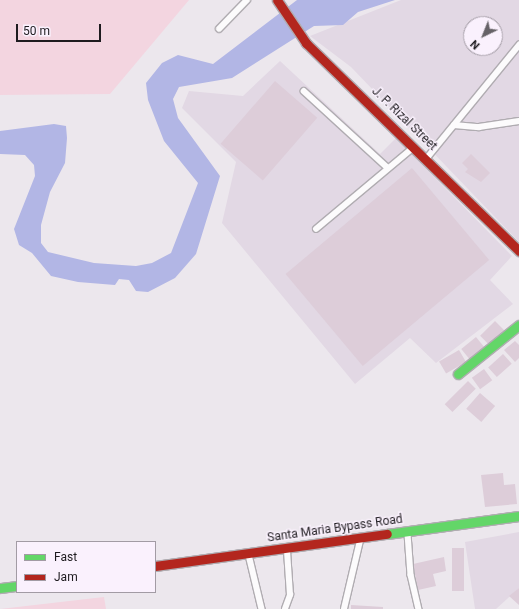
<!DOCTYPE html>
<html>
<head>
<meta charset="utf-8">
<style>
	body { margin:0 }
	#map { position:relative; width:519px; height:609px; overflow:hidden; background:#ece7ed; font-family:Roboto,sans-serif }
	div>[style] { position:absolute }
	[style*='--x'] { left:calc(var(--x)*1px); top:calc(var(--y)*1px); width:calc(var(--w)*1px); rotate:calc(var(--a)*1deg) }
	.built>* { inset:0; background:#e2d8e4 }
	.green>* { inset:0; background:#f3d5e0 }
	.water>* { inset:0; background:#b2b6e5 }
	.building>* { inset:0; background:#ddcdd9; transform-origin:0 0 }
	.roads { filter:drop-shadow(1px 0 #b0acb1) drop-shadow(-1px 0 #b0acb1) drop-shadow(0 1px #b0acb1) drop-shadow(0 -1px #b0acb1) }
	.lane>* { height:5.5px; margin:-2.75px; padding:0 2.75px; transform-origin:2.75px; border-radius:2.75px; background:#fcfbfc }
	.fast>* { height:9px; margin:-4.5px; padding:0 4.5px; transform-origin:4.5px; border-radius:4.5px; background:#63d668 }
	.jam>* { height:9px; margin:-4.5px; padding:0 4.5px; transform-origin:4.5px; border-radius:4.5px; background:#b3261e }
	span { translate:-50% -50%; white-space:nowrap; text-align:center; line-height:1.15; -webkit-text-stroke:3px #faf1fd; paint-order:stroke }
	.street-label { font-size:12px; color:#1e1b1f }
	.legend { position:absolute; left:16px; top:541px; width:140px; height:52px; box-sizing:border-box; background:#faf1fd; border:1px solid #a29ba4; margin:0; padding:5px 7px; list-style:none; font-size:12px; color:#1e1b1f }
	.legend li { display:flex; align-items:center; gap:8px; height:20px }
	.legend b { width:20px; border:1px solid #a29ba4 }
	.north { position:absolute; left:463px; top:16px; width:40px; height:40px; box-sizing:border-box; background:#faf1fd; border:1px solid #a29ba4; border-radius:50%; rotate:223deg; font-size:11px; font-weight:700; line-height:16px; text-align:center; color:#1e1b1f }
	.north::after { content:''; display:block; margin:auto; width:14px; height:18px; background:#666267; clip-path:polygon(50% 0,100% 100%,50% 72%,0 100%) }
	.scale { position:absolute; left:16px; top:24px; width:85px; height:18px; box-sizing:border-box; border:2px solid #1e1b1f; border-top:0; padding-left:5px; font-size:12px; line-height:14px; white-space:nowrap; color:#1e1b1f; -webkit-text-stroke:3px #faf1fd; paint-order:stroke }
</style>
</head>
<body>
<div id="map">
	<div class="built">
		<div style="clip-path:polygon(evenodd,401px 0,519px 0,519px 242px,351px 67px,310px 36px,401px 0,471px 24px,495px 24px,495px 48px,471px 48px,471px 24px)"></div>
		<div style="clip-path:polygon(280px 61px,380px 154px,396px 138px,512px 256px,490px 280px,513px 304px,436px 363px,410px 338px,355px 384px,222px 223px,236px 162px,182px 108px,189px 91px,243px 96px)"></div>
		<div style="clip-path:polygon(519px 532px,519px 588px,496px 609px,475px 609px,465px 542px)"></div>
	</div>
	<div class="green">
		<div style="clip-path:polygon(0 0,189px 0,110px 94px,0 95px)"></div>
		<div style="clip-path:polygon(104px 597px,106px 609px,0 609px)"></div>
	</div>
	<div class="water">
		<div style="clip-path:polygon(297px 0,395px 0,358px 12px,343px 25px,314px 26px,232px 78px,179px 87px,173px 99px,178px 118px,220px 176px,196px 254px,175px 278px,148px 292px,136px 291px,129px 280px,119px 279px,115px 285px,78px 282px,51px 276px,32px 253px,19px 245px,14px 229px,35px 176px,34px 165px,25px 155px,0 154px,0 131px,54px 124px,66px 126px,67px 138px,65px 163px,50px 192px,41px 225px,41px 243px,48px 252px,94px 263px,136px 266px,152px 263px,171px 253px,198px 183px,164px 141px,148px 100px,146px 83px,162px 63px,178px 55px,213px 64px)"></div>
	</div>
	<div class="building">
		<div style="left:275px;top:81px;width:56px;height:83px;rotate:41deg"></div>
		<div style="clip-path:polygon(471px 154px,490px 173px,481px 182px,465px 172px,468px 169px,462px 163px)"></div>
		<div style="left:412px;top:168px;width:120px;height:165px;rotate:50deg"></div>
		<div style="left:495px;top:321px;width:14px;height:21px;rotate:45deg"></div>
		<div style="left:476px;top:337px;width:13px;height:19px;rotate:51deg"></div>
		<div style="clip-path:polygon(515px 341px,519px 345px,519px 358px,515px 362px,504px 350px)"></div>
		<div style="left:459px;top:350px;width:14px;height:23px;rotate:60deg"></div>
		<div style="left:503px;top:354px;width:13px;height:20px;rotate:48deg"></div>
		<div style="left:484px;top:369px;width:14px;height:15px;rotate:54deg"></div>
		<div style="left:468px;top:381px;width:11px;height:33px;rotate:45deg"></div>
		<div style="left:480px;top:393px;width:20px;height:21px;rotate:41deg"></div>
		<div style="clip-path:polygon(503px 473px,504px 485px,515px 484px,517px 504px,485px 507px,481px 475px)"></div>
		<div style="left:452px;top:548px;width:12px;height:43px"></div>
		<div style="clip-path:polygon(444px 557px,446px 571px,433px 574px,436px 586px,418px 590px,413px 564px)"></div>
		<div style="clip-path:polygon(519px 588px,519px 605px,509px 596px)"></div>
		<div style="clip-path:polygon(351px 605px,383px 607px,383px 609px,351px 609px)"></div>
	</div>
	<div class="roads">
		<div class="lane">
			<div style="--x:219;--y:29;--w:40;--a:-46"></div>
			<div style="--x:304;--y:91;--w:114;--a:42.5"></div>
			<div style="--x:454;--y:125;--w:25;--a:5"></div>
			<div style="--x:479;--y:127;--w:40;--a:-8.5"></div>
			<div style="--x:427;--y:158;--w:146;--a:-50.8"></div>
			<div style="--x:316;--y:229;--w:126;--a:-39.9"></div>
			<div style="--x:408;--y:534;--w:41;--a:85.8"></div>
			<div style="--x:411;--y:575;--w:35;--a:77"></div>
			<div style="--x:249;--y:555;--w:56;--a:76.5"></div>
			<div style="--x:285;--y:609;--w:15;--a:-70"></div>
			<div style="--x:290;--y:595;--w:44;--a:-93.9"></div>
			<div style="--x:344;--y:609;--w:70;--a:-76.8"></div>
		</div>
		<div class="fast">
			<div style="--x:458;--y:374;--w:78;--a:-38.8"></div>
			<div style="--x:387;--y:534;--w:133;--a:-7.8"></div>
			<div style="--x:0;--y:588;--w:17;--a:-7"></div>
		</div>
		<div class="jam">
			<div style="--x:277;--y:0;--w:52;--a:56"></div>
			<div style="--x:306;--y:43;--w:298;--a:44.3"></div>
			<div style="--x:155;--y:566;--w:234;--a:-7.9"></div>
		</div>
	</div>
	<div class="street-label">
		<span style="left:404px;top:119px;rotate:44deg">J. P. Rizal Street</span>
		<span style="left:335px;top:529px;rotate:-8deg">Santa Maria Bypass Road</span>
	</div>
	<ul class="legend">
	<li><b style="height:5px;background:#63d668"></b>Fast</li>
	<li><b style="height:5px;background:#b3261e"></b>Jam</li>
	</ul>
	<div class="north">N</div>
	<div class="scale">50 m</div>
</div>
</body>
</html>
